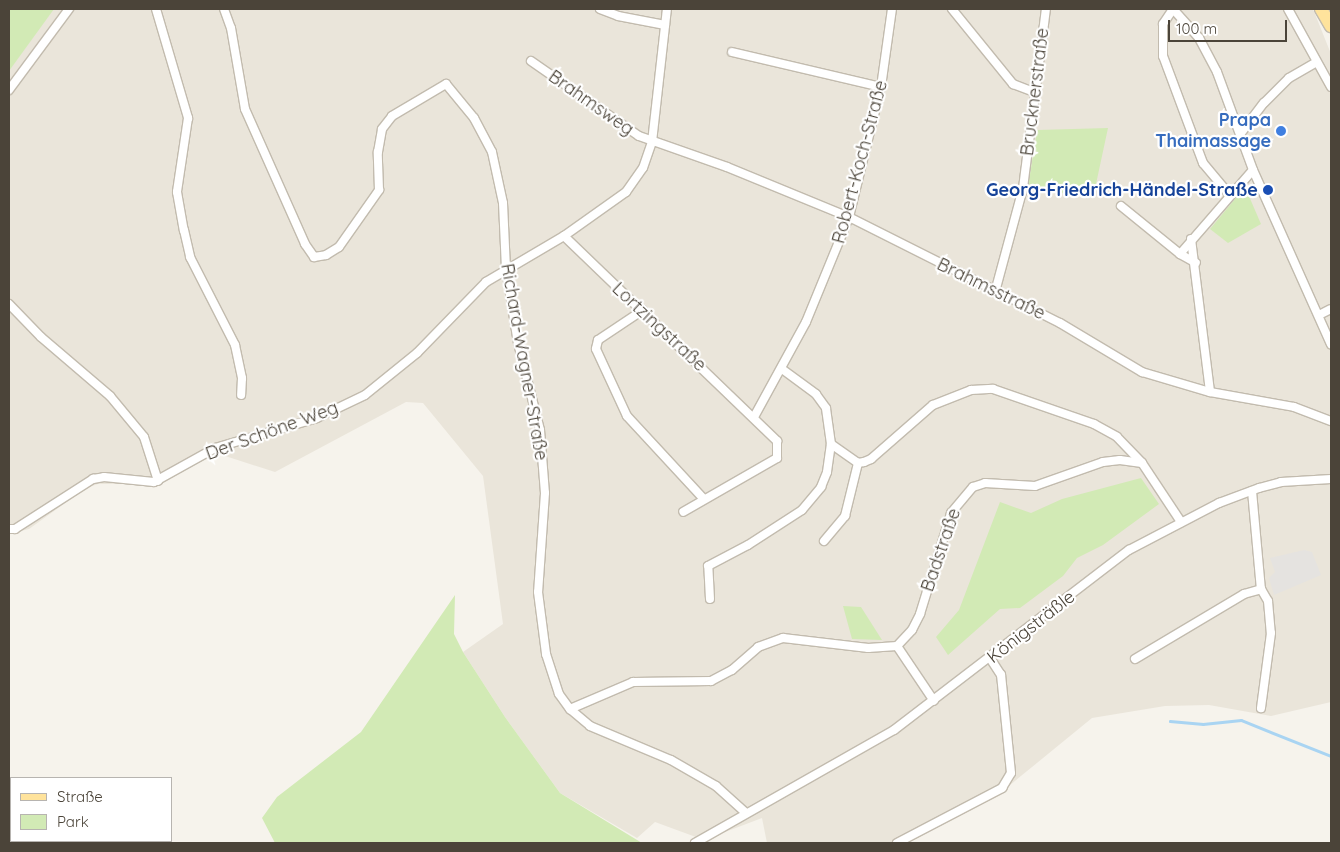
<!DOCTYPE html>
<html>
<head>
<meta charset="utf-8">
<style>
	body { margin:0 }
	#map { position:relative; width:1340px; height:852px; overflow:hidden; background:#f6f3ec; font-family:Quicksand,sans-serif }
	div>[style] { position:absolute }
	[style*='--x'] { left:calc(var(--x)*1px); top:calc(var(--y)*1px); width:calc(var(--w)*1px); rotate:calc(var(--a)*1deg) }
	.residential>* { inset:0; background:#eae5da }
	.green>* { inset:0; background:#d2eab5 }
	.parking>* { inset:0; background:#e5e3e0 }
	.stream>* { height:2.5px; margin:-1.25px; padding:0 1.25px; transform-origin:1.25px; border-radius:1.25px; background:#a9d4f2 }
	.roads { filter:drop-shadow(1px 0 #c2bbae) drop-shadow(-1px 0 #c2bbae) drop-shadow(0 1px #c2bbae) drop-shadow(0 -1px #c2bbae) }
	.minor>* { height:8px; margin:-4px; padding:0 4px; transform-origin:4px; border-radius:4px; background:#fff }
	.primary>* { height:12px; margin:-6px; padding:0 6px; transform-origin:6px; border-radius:6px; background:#ffe39c }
	.dots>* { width:14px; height:14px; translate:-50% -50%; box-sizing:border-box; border:2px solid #fff; border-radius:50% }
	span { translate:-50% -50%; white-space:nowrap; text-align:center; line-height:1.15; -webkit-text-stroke:4.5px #fff; paint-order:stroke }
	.street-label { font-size:18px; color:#4b4439 }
	.shop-label { font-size:18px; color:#366cbe; font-weight:700 }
	.right { translate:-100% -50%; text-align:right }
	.transit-label { font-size:18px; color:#164399; font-weight:700 }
	.frame { position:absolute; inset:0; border:10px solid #4b4439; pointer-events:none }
	.legend { position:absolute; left:10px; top:777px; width:162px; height:65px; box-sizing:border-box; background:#fff; border:1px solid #b7b4b0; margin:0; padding:6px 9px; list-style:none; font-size:15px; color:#4b4439 }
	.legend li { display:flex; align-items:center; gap:10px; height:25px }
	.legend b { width:25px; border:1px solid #b7b4b0 }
	.scale { position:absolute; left:1168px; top:20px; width:119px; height:22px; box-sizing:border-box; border:2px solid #4b4439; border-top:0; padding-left:6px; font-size:15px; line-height:18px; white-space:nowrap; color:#4b4439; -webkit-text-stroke:4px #fff; paint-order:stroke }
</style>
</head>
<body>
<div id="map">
	<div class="residential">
		<div style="clip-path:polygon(9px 9px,1313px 9px,1331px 54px,1331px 702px,1271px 716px,1209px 705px,1165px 706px,1092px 718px,999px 794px,905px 843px,767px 843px,762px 818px,704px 840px,655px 822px,637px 838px,560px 793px,505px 717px,463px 652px,503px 624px,483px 476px,423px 403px,406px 402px,275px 472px,216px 453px,155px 484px,98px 484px,86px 488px,29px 529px,9px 534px)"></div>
	</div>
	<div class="green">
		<div style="clip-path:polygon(9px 9px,54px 9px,9px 71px)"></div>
		<div style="clip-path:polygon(1108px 128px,1093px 198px,1028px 187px,1037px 130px)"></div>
		<div style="clip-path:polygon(1245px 187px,1261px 224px,1228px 243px,1210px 229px)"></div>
		<div style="clip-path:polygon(1141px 478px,1159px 504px,1103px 545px,1077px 558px,1063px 576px,1020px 608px,1000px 609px,948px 655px,936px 637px,959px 610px,1000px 502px,1031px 513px,1062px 499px)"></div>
		<div style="clip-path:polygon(455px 595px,454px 634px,463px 652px,505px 717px,560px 793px,642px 843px,275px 843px,262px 818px,277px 797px,361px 732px)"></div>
		<div style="clip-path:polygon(843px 606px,861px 607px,882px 640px,852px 639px)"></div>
	</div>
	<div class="parking">
		<div style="clip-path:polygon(1304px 550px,1312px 552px,1321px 575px,1274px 595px,1269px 578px,1275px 572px,1270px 558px)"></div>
	</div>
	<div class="stream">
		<div style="--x:1170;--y:721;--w:33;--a:5"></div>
		<div style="--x:1203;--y:724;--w:38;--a:-6"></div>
		<div style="--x:1241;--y:720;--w:97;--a:21.8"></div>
	</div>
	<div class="roads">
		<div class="minor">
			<div style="--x:156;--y:9;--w:114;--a:73.6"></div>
			<div style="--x:188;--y:118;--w:75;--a:98.5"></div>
			<div style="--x:177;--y:192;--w:39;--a:80"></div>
			<div style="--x:184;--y:230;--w:28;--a:77"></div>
			<div style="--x:190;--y:257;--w:99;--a:62.9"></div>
			<div style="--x:235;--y:345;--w:34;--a:78"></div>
			<div style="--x:242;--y:378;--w:17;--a:93"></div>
			<div style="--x:224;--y:9;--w:20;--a:70"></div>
			<div style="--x:231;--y:28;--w:82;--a:80.2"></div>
			<div style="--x:245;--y:109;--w:148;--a:66"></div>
			<div style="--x:305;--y:244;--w:16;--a:55"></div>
			<div style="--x:314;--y:257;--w:12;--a:-9"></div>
			<div style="--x:326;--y:255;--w:15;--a:-32"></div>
			<div style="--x:339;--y:247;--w:70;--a:-54.9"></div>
			<div style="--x:379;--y:190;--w:38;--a:-92"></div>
			<div style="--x:378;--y:152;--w:23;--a:-80"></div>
			<div style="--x:382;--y:129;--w:16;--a:-52"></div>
			<div style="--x:392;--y:116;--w:63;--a:-30.7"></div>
			<div style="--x:446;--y:84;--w:44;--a:50.5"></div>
			<div style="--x:474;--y:118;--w:38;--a:62"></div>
			<div style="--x:492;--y:152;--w:52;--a:77.8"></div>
			<div style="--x:503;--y:203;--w:66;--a:87.4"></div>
			<div style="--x:506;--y:269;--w:75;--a:80.8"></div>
			<div style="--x:518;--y:343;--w:90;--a:75.8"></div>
			<div style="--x:540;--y:430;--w:63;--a:85.5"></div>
			<div style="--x:545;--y:493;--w:99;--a:94"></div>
			<div style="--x:538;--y:592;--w:63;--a:82.6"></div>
			<div style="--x:546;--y:654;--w:42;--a:72"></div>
			<div style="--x:559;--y:694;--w:19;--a:54"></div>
			<div style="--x:570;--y:709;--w:26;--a:40"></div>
			<div style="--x:590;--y:726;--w:88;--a:22.8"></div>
			<div style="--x:671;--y:760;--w:52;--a:30"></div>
			<div style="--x:716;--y:786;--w:40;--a:42"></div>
			<div style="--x:600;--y:9;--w:19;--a:21"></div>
			<div style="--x:618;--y:16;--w:48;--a:10.8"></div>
			<div style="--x:952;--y:9;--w:97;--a:50.9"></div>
			<div style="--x:1013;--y:84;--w:22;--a:21"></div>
			<div style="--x:1288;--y:9;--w:89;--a:61.1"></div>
			<div style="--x:732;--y:52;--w:153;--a:13.2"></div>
			<div style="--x:531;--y:61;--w:131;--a:34.8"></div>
			<div style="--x:639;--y:136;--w:93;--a:19.4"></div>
			<div style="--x:727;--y:167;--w:132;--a:22.3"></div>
			<div style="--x:849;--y:217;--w:236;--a:26.7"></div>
			<div style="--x:1060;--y:323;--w:96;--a:30.9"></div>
			<div style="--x:1142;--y:372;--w:71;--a:16.4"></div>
			<div style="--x:1210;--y:392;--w:85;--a:10.1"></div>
			<div style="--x:1294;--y:407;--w:40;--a:21"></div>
			<div style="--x:9;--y:90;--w:101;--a:-53.5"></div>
			<div style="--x:1241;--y:133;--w:38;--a:-53"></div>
			<div style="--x:1264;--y:103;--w:35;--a:-45"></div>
			<div style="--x:1289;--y:78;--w:32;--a:-30"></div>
			<div style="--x:1229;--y:194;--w:40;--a:-130"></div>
			<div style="--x:1203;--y:163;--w:114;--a:-110.5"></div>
			<div style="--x:1163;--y:56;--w:32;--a:-90"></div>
			<div style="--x:1163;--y:24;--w:18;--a:-56"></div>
			<div style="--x:1173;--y:9;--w:39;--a:48"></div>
			<div style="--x:1199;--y:38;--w:38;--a:62"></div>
			<div style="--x:1217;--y:72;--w:104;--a:69.8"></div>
			<div style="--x:1253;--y:170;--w:191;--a:65.9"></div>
			<div style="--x:1121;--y:206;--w:76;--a:39.1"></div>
			<div style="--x:1180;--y:254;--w:18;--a:29"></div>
			<div style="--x:564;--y:236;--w:296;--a:43.9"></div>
			<div style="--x:777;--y:441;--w:17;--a:90"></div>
			<div style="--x:777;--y:458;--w:108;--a:150.1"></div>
			<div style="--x:1191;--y:239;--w:154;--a:82.9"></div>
			<div style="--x:1180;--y:254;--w:111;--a:-49"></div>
			<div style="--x:995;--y:292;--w:108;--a:-74.9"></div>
			<div style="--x:1023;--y:188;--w:180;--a:-82.7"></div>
			<div style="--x:9;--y:304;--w:46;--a:45.9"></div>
			<div style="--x:41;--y:337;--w:91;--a:40.5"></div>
			<div style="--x:110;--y:396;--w:53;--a:50.3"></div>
			<div style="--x:144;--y:437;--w:46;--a:72.3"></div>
			<div style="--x:643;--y:310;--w:54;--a:146.3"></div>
			<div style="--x:598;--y:340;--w:9;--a:103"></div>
			<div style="--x:596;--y:349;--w:74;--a:65.2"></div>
			<div style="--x:627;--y:416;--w:112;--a:47.2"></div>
			<div style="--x:1319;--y:315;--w:13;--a:-27"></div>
			<div style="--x:754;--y:417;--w:108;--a:-61.3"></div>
			<div style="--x:806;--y:322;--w:113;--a:-67.7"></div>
			<div style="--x:849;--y:217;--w:134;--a:-76.2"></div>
			<div style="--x:881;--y:87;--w:79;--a:-82"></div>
			<div style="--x:831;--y:444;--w:33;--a:35"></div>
			<div style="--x:858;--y:463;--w:6;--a:-9"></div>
			<div style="--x:864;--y:462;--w:8;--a:-23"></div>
			<div style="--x:871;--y:459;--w:82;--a:-41.1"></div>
			<div style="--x:933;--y:405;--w:41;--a:-21.5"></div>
			<div style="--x:971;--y:390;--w:22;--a:-3"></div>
			<div style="--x:993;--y:389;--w:107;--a:19.1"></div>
			<div style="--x:1094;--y:424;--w:26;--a:29"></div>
			<div style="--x:1117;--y:437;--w:36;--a:46"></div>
			<div style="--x:1142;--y:463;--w:71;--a:56.5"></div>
			<div style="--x:1252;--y:491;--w:98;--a:84.8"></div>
			<div style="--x:1261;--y:589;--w:14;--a:60"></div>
			<div style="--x:1268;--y:601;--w:32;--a:85"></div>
			<div style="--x:1271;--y:633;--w:76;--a:97.6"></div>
			<div style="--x:9;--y:529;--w:6;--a:0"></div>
			<div style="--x:15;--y:529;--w:93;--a:-32.7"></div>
			<div style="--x:93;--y:479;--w:11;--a:-10"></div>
			<div style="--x:104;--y:477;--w:50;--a:5.7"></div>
			<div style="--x:154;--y:482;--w:70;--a:-29.1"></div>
			<div style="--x:215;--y:448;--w:106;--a:-16.4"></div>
			<div style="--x:317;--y:418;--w:53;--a:-25.6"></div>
			<div style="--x:365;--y:395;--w:67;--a:-38.9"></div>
			<div style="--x:417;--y:353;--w:99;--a:-45.8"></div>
			<div style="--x:486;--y:282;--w:91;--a:-30.5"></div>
			<div style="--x:564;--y:236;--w:76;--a:-35.4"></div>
			<div style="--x:626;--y:192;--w:29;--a:-55"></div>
			<div style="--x:643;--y:168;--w:28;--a:-71"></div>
			<div style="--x:652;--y:142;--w:134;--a:-83.6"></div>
			<div style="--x:824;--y:541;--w:33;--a:-50"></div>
			<div style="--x:845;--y:516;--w:55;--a:-76.2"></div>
			<div style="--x:710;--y:599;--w:33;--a:-93"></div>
			<div style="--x:708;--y:566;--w:45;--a:-27.7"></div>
			<div style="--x:748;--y:545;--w:64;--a:-32.9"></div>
			<div style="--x:802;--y:510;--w:30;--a:-50"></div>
			<div style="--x:821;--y:487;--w:16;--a:-68"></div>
			<div style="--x:827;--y:472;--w:28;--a:-82"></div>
			<div style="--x:831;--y:444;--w:36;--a:-98"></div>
			<div style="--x:826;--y:408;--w:17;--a:-126"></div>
			<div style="--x:816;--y:394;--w:42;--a:-143.7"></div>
			<div style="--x:897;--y:646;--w:66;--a:56.1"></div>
			<div style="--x:1135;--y:659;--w:127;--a:-30.8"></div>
			<div style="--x:1244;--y:594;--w:18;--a:-16"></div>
			<div style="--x:570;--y:709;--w:69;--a:-23.2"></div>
			<div style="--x:633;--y:682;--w:78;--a:-0.7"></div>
			<div style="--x:711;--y:681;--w:24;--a:-28"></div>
			<div style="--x:732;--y:670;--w:35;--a:-41"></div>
			<div style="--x:758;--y:647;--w:27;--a:-20"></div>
			<div style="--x:783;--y:638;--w:86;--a:6.7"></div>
			<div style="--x:868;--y:648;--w:29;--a:-4"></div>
			<div style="--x:897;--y:646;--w:22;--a:-47"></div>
			<div style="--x:912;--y:630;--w:18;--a:-63"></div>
			<div style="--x:920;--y:614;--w:106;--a:-72.9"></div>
			<div style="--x:951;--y:513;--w:34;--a:-50"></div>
			<div style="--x:973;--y:487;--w:13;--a:-18"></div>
			<div style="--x:985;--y:483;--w:50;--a:3.4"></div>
			<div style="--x:1035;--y:486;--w:72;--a:-19.4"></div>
			<div style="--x:1103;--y:462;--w:17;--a:-7"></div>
			<div style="--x:1120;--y:460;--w:22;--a:8"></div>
			<div style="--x:695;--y:843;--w:229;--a:-29.6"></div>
			<div style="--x:894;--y:730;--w:296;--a:-37.5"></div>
			<div style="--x:1129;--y:550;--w:102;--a:-27.6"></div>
			<div style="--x:1219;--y:503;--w:43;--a:-20.6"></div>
			<div style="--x:1259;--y:488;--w:23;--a:-15"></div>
			<div style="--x:1281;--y:482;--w:50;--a:-3.4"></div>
			<div style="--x:897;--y:843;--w:119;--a:-27.6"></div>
			<div style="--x:1002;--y:788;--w:17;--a:-59"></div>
			<div style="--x:1011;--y:773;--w:99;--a:-95.8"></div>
			<div style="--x:1001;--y:675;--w:20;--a:-123"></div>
		</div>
		<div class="primary">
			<div style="--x:1321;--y:9;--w:20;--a:60"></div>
		</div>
	</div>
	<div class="dots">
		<div style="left:1281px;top:131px;background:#3f7fe0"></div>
		<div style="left:1268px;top:190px;background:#1a4fb4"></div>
	</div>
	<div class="street-label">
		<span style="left:1035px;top:92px;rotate:-83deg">Brucknerstraße</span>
		<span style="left:591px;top:103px;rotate:35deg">Brahmsweg</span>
		<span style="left:860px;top:162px;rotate:-75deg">Robert-Koch-Straße</span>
		<span style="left:991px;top:289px;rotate:26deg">Brahmsstraße</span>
		<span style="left:659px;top:327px;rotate:43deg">Lortzingstraße</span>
		<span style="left:524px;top:362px;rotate:80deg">Richard-Wagner-Straße</span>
		<span style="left:272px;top:431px;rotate:-20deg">Der Schöne Weg</span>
		<span style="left:941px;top:550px;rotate:-71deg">Badstraße</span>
		<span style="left:1031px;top:627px;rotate:-38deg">Königsträßle</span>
	</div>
	<div class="shop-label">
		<span class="right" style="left:1271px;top:131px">Prapa<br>Thaimassage</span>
	</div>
	<div class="transit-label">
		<span class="right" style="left:1258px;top:190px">Georg-Friedrich-Händel-Straße</span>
	</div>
	<div class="frame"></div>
	<ul class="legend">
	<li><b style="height:6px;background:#ffe39c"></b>Straße</li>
	<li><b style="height:14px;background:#d2eab5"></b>Park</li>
	</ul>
	<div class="scale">100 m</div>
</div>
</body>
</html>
